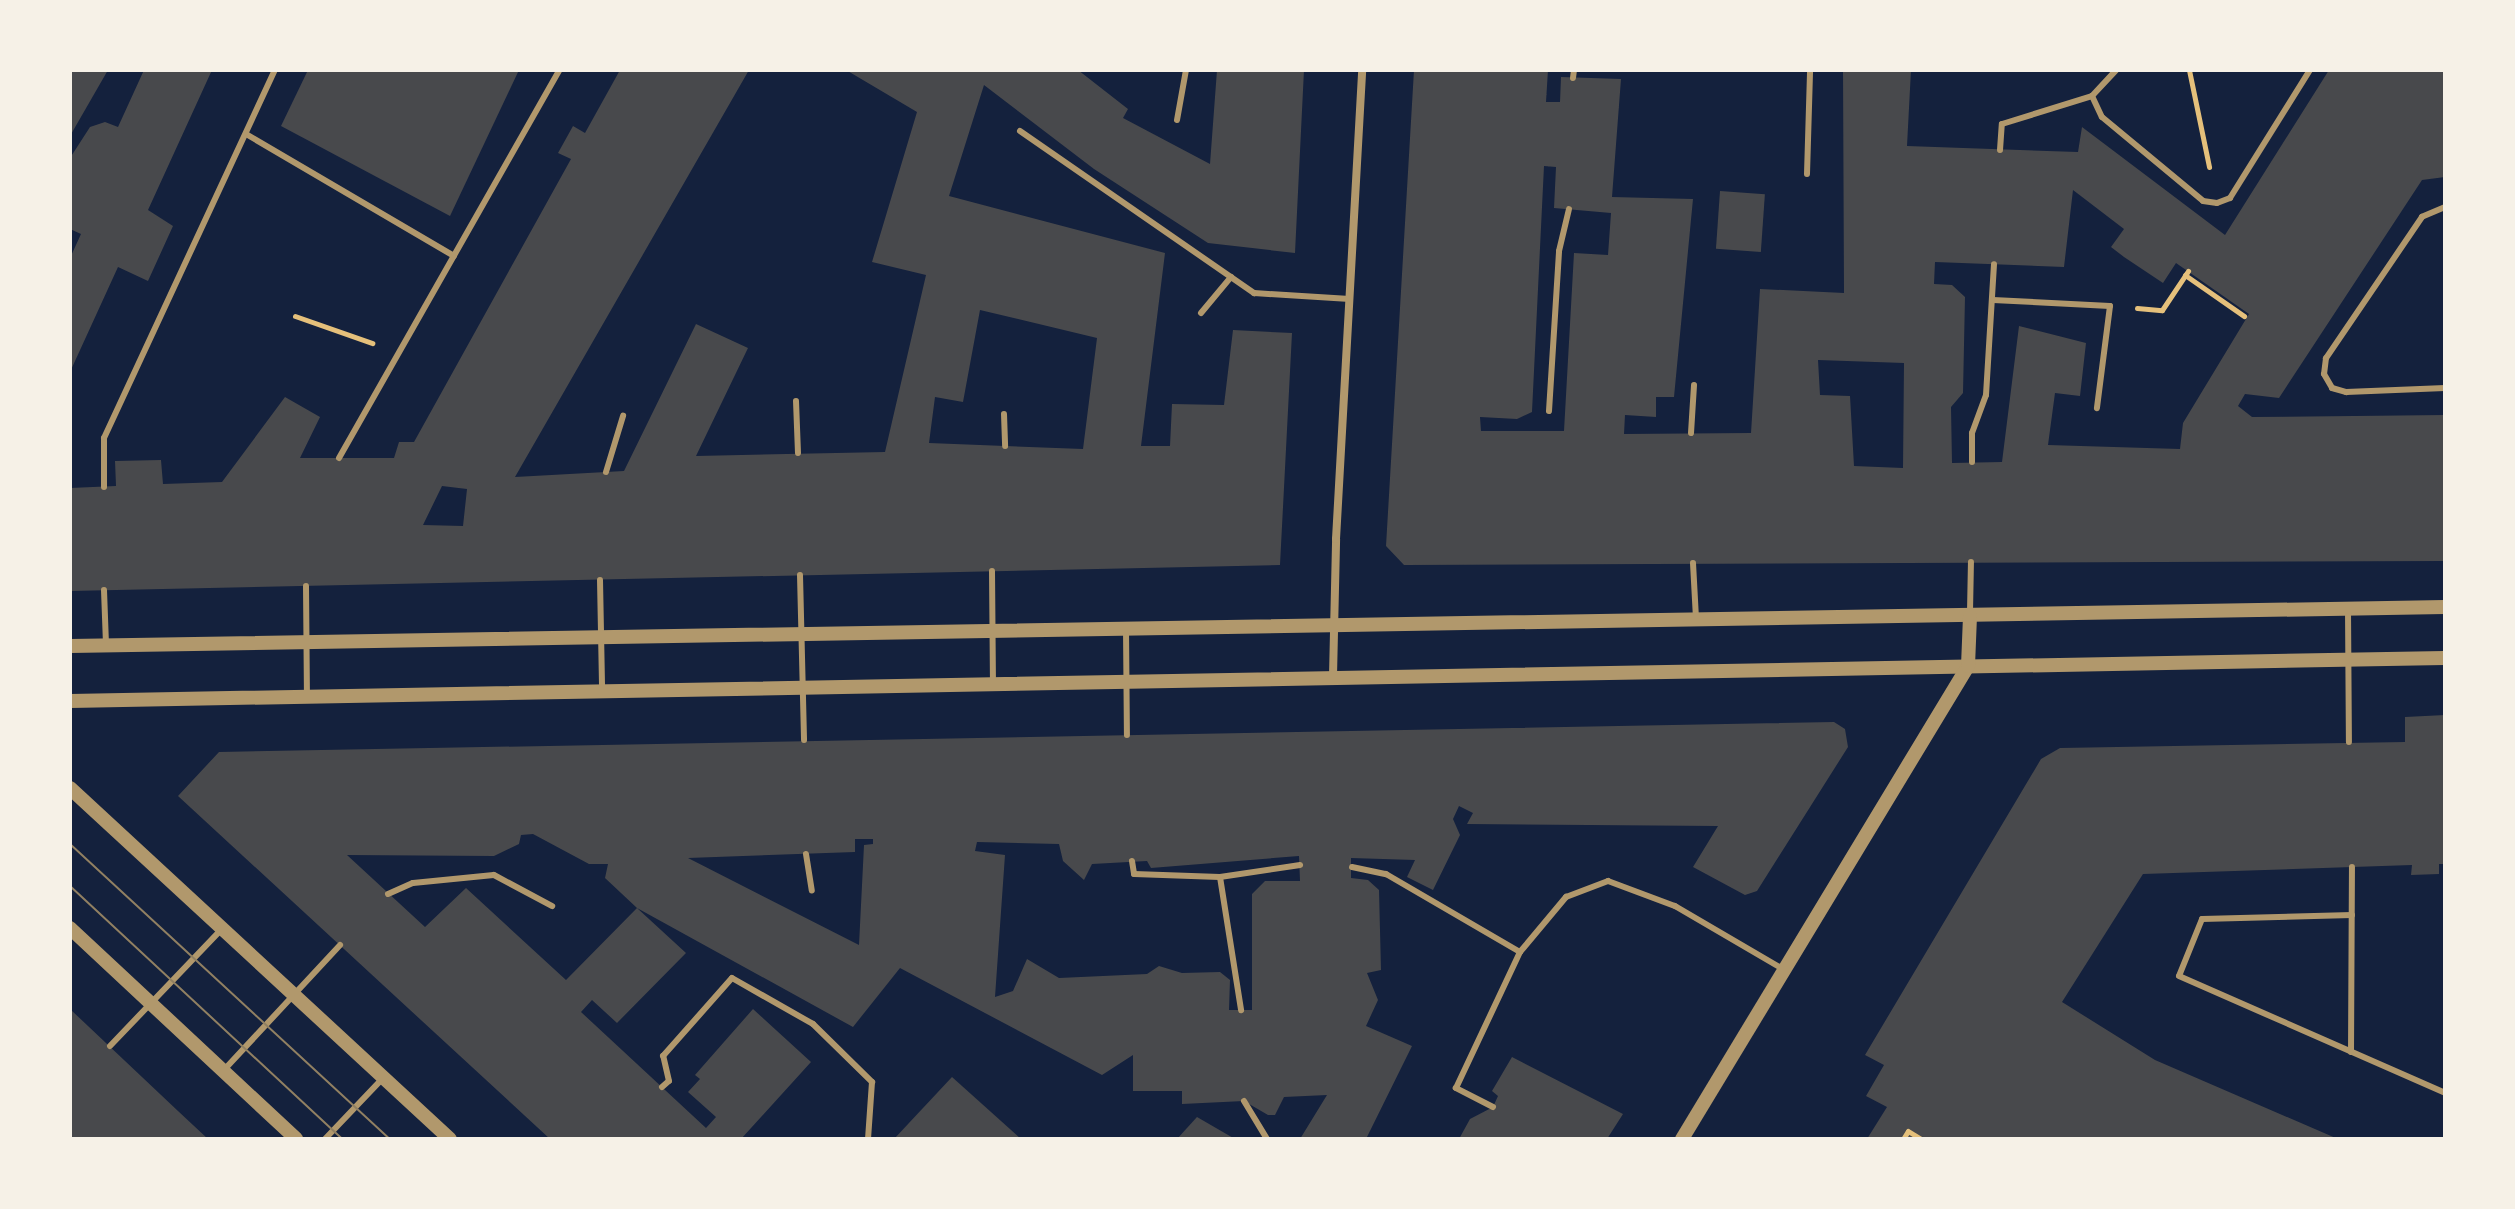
<!DOCTYPE html>
<html>
<head>
<meta charset="utf-8">
<style>
	body { margin:0 }
	#map { position:relative; width:2515px; height:1209px; overflow:hidden; background:#14213d; font-family:"PT Serif",serif }
	div>[style] { position:absolute }
	[style*='--x'] { left:calc(var(--x)*1px); top:calc(var(--y)*1px); width:calc(var(--w)*1px); rotate:calc(var(--a)*1deg) }
	.building>* { inset:0; background:#48494c; transform-origin:0 0 }
	.path>* { height:5px; margin:-2.5px; padding:0 2.5px; transform-origin:2.5px; border-radius:2.5px; background:#e5c07b }
	.service>* { height:6px; margin:-3px; padding:0 3px; transform-origin:3px; border-radius:3px; background:#b1986c }
	.minor>* { height:8px; margin:-4px; padding:0 4px; transform-origin:4px; border-radius:4px; background:#b1986c }
	.tertiary>* { height:14px; margin:-7px; padding:0 7px; transform-origin:7px; border-radius:7px; background:#b1986c }
	.tram>* { height:2px; margin:-1px; padding:0 1px; transform-origin:1px; border-radius:1px; background:#918062 }
	span { translate:-50% -50%; white-space:nowrap; text-align:center; line-height:1.15; -webkit-text-stroke:8px #f6f1e7; paint-order:stroke }
	.frame { position:absolute; inset:0; border:72px solid #f6f1e7; pointer-events:none }
</style>
</head>
<body>
<div id="map">
	<div class="building">
		<div style="clip-path:polygon(70px 70px,108px 70px,70px 136px)"></div>
		<div style="clip-path:polygon(144px 70px,212px 70px,148px 210px,173px 226px,148px 281px,118px 267px,70px 372px,70px 258px,81px 234px,70px 229px,70px 158px,90px 127px,105px 122px,118px 127px)"></div>
		<div style="clip-path:polygon(308px 70px,519px 70px,450px 216px,281px 126px)"></div>
		<div style="clip-path:polygon(evenodd,620px 70px,749px 70px,515px 477px,624px 471px,696px 324px,748px 348px,696px 456px,885px 452px,926px 275px,872px 262px,917px 112px,846px 70px,1078px 70px,1128px 109px,1123px 118px,1210px 164px,1217px 70px,1304px 70px,1295px 253px,1208px 243px,1094px 169px,984px 85px,949px 196px,1165px 253px,1141px 446px,1170px 446px,1172px 404px,1224px 405px,1233px 330px,1292px 333px,1280px 565px,70px 591px,70px 488px,116px 486px,115px 461px,161px 460px,163px 484px,222px 482px,285px 397px,320px 417px,300px 458px,394px 458px,399px 442px,414px 442px,571px 159px,558px 153px,573px 126px,585px 133px,620px 70px,980px 310px,1097px 338px,1083px 449px,929px 443px,935px 397px,963px 402px,980px 310px,620px 70px,442px 486px,467px 489px,463px 526px,423px 525px,442px 486px)"></div>
		<div style="clip-path:polygon(evenodd,1414px 70px,1548px 70px,1546px 102px,1560px 102px,1561px 77px,1621px 79px,1612px 197px,1693px 199px,1674px 397px,1656px 397px,1656px 417px,1625px 415px,1624px 434px,1751px 433px,1760px 289px,1844px 293px,1843px 70px,1911px 70px,1907px 146px,2078px 152px,2082px 127px,2225px 235px,2329px 70px,2445px 70px,2445px 177px,2422px 180px,2279px 398px,2245px 394px,2238px 406px,2252px 417px,2445px 415px,2445px 561px,1404px 565px,1386px 546px,1414px 70px,1544px 166px,1556px 167px,1554px 208px,1611px 213px,1608px 255px,1574px 253px,1564px 431px,1481px 431px,1480px 417px,1517px 419px,1532px 412px,1544px 166px,1414px 70px,2073px 190px,2124px 229px,2111px 247px,2124px 257px,2163px 283px,2176px 263px,2249px 314px,2183px 423px,2180px 449px,2048px 445px,2055px 393px,2080px 396px,2086px 343px,2019px 326px,2002px 462px,1952px 463px,1951px 407px,1963px 393px,1965px 297px,1952px 285px,1934px 284px,1935px 262px,2064px 267px,2073px 190px,1414px 70px,1818px 360px,1904px 363px,1903px 468px,1854px 466px,1850px 396px,1820px 395px,1818px 360px)"></div>
		<div style="left:1720px;top:191px;width:45px;height:58px;rotate:4deg"></div>
		<div style="clip-path:polygon(2445px 715px,2445px 864px,2439px 864px,2439px 874px,2411px 875px,2412px 865px,2143px 874px,2062px 1002px,2155px 1060px,2338px 1139px,1867px 1139px,1887px 1107px,1866px 1096px,1884px 1065px,1865px 1055px,2041px 759px,2060px 748px,2405px 742px,2405px 717px)"></div>
		<div style="clip-path:polygon(evenodd,1834px 722px,1845px 729px,1848px 747px,1757px 891px,1745px 895px,1693px 867px,1718px 826px,1467px 824px,1473px 813px,1459px 806px,1453px 819px,1460px 835px,1433px 890px,1407px 877px,1415px 860px,1351px 858px,1351px 878px,1368px 880px,1379px 890px,1381px 970px,1367px 973px,1378px 1000px,1366px 1026px,1412px 1046px,1366px 1139px,1300px 1139px,1327px 1095px,1284px 1097px,1275px 1115px,1268px 1115px,1244px 1101px,1182px 1104px,1182px 1091px,1133px 1091px,1133px 1055px,1102px 1075px,900px 968px,853px 1027px,637px 908px,605px 878px,608px 864px,589px 864px,533px 834px,521px 835px,519px 844px,494px 856px,347px 855px,425px 927px,466px 888px,566px 980px,637px 908px,686px 953px,617px 1023px,592px 1000px,581px 1012px,706px 1128px,716px 1117px,688px 1092px,700px 1079px,695px 1075px,753px 1009px,811px 1062px,741px 1139px,550px 1139px,178px 796px,219px 752px,1834px 722px,855px 839px,873px 839px,873px 844px,864px 845px,859px 945px,688px 858px,855px 852px,855px 839px,1834px 722px,977px 842px,1059px 844px,1063px 861px,1084px 880px,1092px 864px,1147px 861px,1151px 868px,1299px 856px,1300px 881px,1265px 881px,1252px 894px,1252px 1010px,1229px 1010px,1230px 980px,1220px 972px,1182px 973px,1159px 966px,1147px 974px,1059px 978px,1027px 959px,1013px 991px,995px 997px,1005px 855px,975px 851px,977px 842px)"></div>
		<div style="clip-path:polygon(70px 1009px,178px 1111px,208px 1139px,70px 1139px)"></div>
		<div style="clip-path:polygon(1512px 1057px,1623px 1114px,1607px 1139px,1459px 1139px,1470px 1119px,1493px 1107px,1498px 1096px,1492px 1091px)"></div>
		<div style="clip-path:polygon(952px 1077px,1021px 1139px,894px 1139px)"></div>
		<div style="clip-path:polygon(1197px 1117px,1235px 1139px,1177px 1139px)"></div>
	</div>
	<div class="path">
		<div style="--x:2189;--y:70;--w:99;--a:78.3"></div>
		<div style="--x:2185;--y:275;--w:72;--a:34.8"></div>
		<div style="--x:2137;--y:308;--w:25;--a:5"></div>
		<div style="--x:2162;--y:310;--w:47;--a:-56.3"></div>
		<div style="--x:295;--y:316;--w:82;--a:19.3"></div>
		<div style="--x:1903;--y:1139;--w:9;--a:-58"></div>
		<div style="--x:1908;--y:1131;--w:15;--a:32"></div>
	</div>
	<div class="service">
		<div style="--x:1573;--y:78;--w:8;--a:-83"></div>
		<div style="--x:2092;--y:96;--w:23;--a:65"></div>
		<div style="--x:2102;--y:117;--w:131;--a:39.7"></div>
		<div style="--x:2203;--y:201;--w:14;--a:8"></div>
		<div style="--x:2217;--y:203;--w:14;--a:-21"></div>
		<div style="--x:2230;--y:198;--w:151;--a:-58"></div>
		<div style="--x:1177;--y:120;--w:51;--a:-79.8"></div>
		<div style="--x:1020;--y:131;--w:285;--a:34.7"></div>
		<div style="--x:1254;--y:293;--w:96;--a:3.6"></div>
		<div style="--x:246;--y:134;--w:241;--a:30.4"></div>
		<div style="--x:2000;--y:150;--w:26;--a:-86"></div>
		<div style="--x:2002;--y:124;--w:94;--a:-17.3"></div>
		<div style="--x:2092;--y:96;--w:35;--a:-47"></div>
		<div style="--x:1807;--y:174;--w:104;--a:-88.3"></div>
		<div style="--x:2445;--y:207;--w:25;--a:157"></div>
		<div style="--x:2422;--y:217;--w:171;--a:124.2"></div>
		<div style="--x:2326;--y:358;--w:16;--a:97"></div>
		<div style="--x:2324;--y:374;--w:16;--a:60"></div>
		<div style="--x:2332;--y:388;--w:15;--a:16"></div>
		<div style="--x:2346;--y:392;--w:99;--a:-2.3"></div>
		<div style="--x:1993;--y:300;--w:117;--a:2.9"></div>
		<div style="--x:2110;--y:306;--w:103;--a:97.3"></div>
		<div style="--x:1201;--y:313;--w:47;--a:-50.2"></div>
		<div style="--x:796;--y:401;--w:52;--a:87.8"></div>
		<div style="--x:1549;--y:411;--w:160;--a:-86.4"></div>
		<div style="--x:1559;--y:251;--w:43;--a:-76.6"></div>
		<div style="--x:1004;--y:414;--w:32;--a:88"></div>
		<div style="--x:1691;--y:433;--w:48;--a:-86.4"></div>
		<div style="--x:339;--y:458;--w:446;--a:-60.4"></div>
		<div style="--x:1972;--y:462;--w:29;--a:-90"></div>
		<div style="--x:1972;--y:433;--w:40;--a:-69.8"></div>
		<div style="--x:1986;--y:395;--w:131;--a:-86.5"></div>
		<div style="--x:606;--y:472;--w:59;--a:-73.1"></div>
		<div style="--x:104;--y:487;--w:49;--a:-90"></div>
		<div style="--x:104;--y:438;--w:406;--a:-65.1"></div>
		<div style="--x:1693;--y:563;--w:56;--a:86.9"></div>
		<div style="--x:992;--y:571;--w:112;--a:89.5"></div>
		<div style="--x:800;--y:575;--w:165;--a:88.6"></div>
		<div style="--x:600;--y:580;--w:109;--a:88.9"></div>
		<div style="--x:306;--y:586;--w:108;--a:89.5"></div>
		<div style="--x:104;--y:590;--w:55;--a:87.9"></div>
		<div style="--x:2348;--y:610;--w:132;--a:89.6"></div>
		<div style="--x:1970;--y:612;--w:50;--a:-88.9"></div>
		<div style="--x:1126;--y:629;--w:106;--a:89.5"></div>
		<div style="--x:806;--y:854;--w:37;--a:81"></div>
		<div style="--x:1132;--y:861;--w:13;--a:81"></div>
		<div style="--x:1134;--y:874;--w:86;--a:2"></div>
		<div style="--x:1220;--y:877;--w:81;--a:-8.5"></div>
		<div style="--x:1352;--y:867;--w:35;--a:12"></div>
		<div style="--x:1386;--y:874;--w:155;--a:30.2"></div>
		<div style="--x:1220;--y:877;--w:135;--a:81"></div>
		<div style="--x:388;--y:894;--w:27;--a:-24"></div>
		<div style="--x:413;--y:883;--w:81;--a:-5.6"></div>
		<div style="--x:494;--y:875;--w:66;--a:28.1"></div>
		<div style="--x:2352;--y:915;--w:150;--a:178.5"></div>
		<div style="--x:2202;--y:919;--w:61;--a:112"></div>
		<div style="--x:2179;--y:976;--w:291;--a:23.7"></div>
		<div style="--x:110;--y:1046;--w:162;--a:-46.3"></div>
		<div style="--x:2351;--y:1052;--w:185;--a:-89.7"></div>
		<div style="--x:223;--y:1071;--w:172;--a:-47.1"></div>
		<div style="--x:662;--y:1087;--w:9;--a:-41"></div>
		<div style="--x:669;--y:1081;--w:26;--a:-103"></div>
		<div style="--x:663;--y:1056;--w:104;--a:-48.5"></div>
		<div style="--x:732;--y:978;--w:93;--a:29.6"></div>
		<div style="--x:813;--y:1024;--w:83;--a:44.5"></div>
		<div style="--x:872;--y:1082;--w:57;--a:94"></div>
		<div style="--x:1244;--y:1101;--w:44;--a:58.8"></div>
		<div style="--x:1493;--y:1107;--w:42;--a:-152.8"></div>
		<div style="--x:1456;--y:1088;--w:150;--a:-64.8"></div>
		<div style="--x:1520;--y:952;--w:72;--a:-50.1"></div>
		<div style="--x:1566;--y:897;--w:45;--a:-20.9"></div>
		<div style="--x:1608;--y:881;--w:72;--a:20.5"></div>
		<div style="--x:1675;--y:906;--w:125;--a:30.3"></div>
		<div style="--x:325;--y:1139;--w:84;--a:-46.4"></div>
	</div>
	<div class="minor">
		<div style="--x:1333;--y:676;--w:137;--a:-88.7"></div>
		<div style="--x:1336;--y:539;--w:470;--a:-86.8"></div>
	</div>
	<div class="tertiary">
		<div style="--x:70;--y:646;--w:2375;--a:-0.94"></div>
		<div style="--x:70;--y:701;--w:2375;--a:-1.04"></div>
		<div style="--x:70;--y:788;--w:517;--a:42.73"></div>
		<div style="--x:70;--y:928;--w:309;--a:43"></div>
		<div style="--x:1682;--y:1139;--w:553;--a:-58.84"></div>
		<div style="--x:1968;--y:666;--w:50;--a:-87.7"></div>
	</div>
	<div class="tram">
		<div style="--x:70;--y:844;--w:435;--a:42.7"></div>
		<div style="--x:70;--y:886;--w:371;--a:42.9"></div>
	</div>
	<div class="frame"></div>
</div>
</body>
</html>
